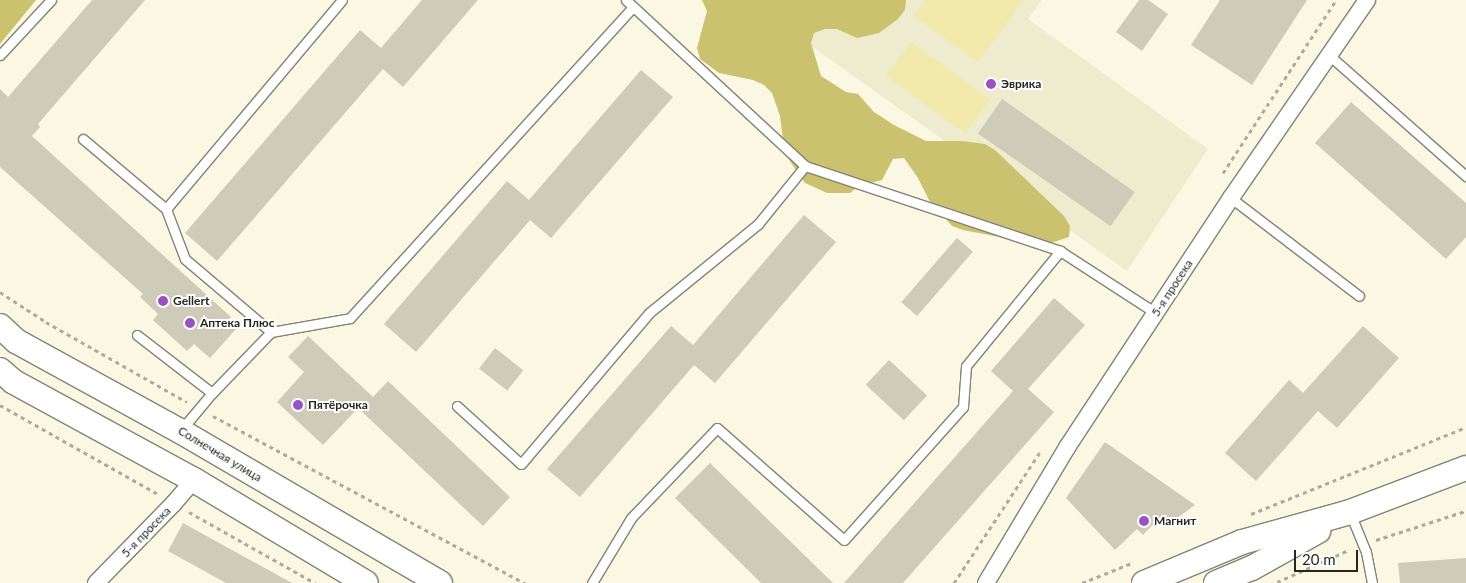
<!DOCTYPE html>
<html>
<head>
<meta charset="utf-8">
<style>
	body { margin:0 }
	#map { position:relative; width:1466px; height:583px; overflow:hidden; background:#faf8e3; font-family:Lato,sans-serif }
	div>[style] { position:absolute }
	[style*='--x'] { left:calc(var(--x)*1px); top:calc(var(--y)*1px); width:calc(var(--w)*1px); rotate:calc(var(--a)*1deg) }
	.built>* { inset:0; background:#eeebcf }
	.green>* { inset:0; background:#f1eaab; transform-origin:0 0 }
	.forest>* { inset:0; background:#cbc270 }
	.building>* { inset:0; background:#ceccb9; transform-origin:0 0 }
	.path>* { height:3px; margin-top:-1.5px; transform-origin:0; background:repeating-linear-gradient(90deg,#acab9b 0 4px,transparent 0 8px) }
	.roads { filter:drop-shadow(1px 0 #858371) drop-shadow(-1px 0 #858371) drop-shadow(0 1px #858371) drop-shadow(0 -1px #858371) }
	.lane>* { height:9px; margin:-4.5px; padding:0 4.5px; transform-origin:4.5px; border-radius:4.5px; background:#fff }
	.street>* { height:16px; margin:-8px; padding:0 8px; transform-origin:8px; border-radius:8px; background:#fff }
	.secondary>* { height:24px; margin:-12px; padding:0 12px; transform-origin:12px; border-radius:12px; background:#fff }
	.dots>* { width:14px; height:14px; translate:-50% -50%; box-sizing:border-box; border:2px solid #fff; border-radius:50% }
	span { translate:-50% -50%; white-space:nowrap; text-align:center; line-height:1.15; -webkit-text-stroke:4px #fff; paint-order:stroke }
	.poi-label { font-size:12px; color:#27271f; font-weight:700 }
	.left { translate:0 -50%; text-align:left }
	.street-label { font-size:12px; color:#27271f }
	.scale { position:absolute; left:1294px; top:550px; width:64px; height:22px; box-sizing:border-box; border:2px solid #27271f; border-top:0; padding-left:6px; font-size:15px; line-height:18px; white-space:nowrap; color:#27271f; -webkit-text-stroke:4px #fff; paint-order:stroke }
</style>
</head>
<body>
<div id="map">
	<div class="built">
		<div style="clip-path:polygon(747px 0,1042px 0,1028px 19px,1208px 149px,1127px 271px)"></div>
	</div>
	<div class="green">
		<div style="clip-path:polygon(926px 0,1023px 0,978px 62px,914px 16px)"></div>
		<div style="left:911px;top:42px;width:98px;height:42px;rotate:36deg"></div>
	</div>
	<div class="forest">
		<div style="clip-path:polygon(0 0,36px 0,0 44px)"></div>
		<div style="clip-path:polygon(702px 0,906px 0,905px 10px,898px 19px,879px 33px,857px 38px,837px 29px,825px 29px,814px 33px,811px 43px,821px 76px,846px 92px,858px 94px,874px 112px,894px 125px,926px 141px,962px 141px,985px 144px,995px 150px,1064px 216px,1070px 226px,1069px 237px,1048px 244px,1031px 243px,963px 230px,952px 226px,929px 200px,918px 178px,904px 158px,893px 159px,882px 180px,859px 186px,850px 193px,827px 193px,805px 183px,785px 154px,780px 116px,772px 93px,764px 85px,753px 80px,719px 73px,700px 59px,697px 48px,707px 11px)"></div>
	</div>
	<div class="building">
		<div style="clip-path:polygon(92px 0,145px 0,38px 124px,40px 127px,32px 136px,231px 317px,227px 321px,236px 329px,210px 358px,194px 344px,187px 351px,153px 320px,158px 314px,140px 297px,143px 294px,0 167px,0 89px,8px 97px)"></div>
		<div style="clip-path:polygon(422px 0,478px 0,403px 87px,383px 69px,217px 261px,185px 233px,360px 30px,381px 48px)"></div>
		<div style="clip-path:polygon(1139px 0,1148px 0,1168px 14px,1142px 51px,1116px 32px)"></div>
		<div style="clip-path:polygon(1220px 0,1307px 0,1252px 85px,1191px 45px)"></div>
		<div style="clip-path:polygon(641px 70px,673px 97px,551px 238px,530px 220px,416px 352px,384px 324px,507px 181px,529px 200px)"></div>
		<div style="left:1002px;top:99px;width:162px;height:42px;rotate:35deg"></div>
		<div style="clip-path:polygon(1351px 102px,1466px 203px,1466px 237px,1446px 259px,1315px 143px)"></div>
		<div style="clip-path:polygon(804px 215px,836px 242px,715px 383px,694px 365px,580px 497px,547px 469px,671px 326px,693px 345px)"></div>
		<div style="left:957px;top:238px;width:21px;height:85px;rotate:41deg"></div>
		<div style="clip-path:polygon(1054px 298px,1085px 325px,1028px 389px,1054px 412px,903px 583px,844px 583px,1013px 391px,991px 371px)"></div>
		<div style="clip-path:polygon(1363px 326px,1399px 358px,1337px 428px,1318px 411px,1256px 481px,1225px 453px,1289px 380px,1303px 393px)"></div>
		<div style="clip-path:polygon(308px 336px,373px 397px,388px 381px,510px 497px,483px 526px,358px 408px,323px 445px,277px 402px,304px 372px,288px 357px)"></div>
		<div style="left:495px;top:348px;width:36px;height:26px;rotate:38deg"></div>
		<div style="left:889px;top:360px;width:52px;height:34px;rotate:43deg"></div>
		<div style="clip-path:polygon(1105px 442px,1195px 505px,1166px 526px,1157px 520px,1143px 535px,1137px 529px,1115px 550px,1066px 498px)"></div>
		<div style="clip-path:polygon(710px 463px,833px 583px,761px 583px,675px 498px)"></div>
		<div style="clip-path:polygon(183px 523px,292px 583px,226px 583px,168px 551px)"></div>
		<div style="clip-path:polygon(1466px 558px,1466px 583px,1400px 583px,1398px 563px)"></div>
	</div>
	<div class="path">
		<div style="--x:1223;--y:173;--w:207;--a:-56.8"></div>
		<div style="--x:0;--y:292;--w:55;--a:33.1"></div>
		<div style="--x:46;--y:322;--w:162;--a:29.6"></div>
		<div style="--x:0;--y:405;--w:181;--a:29.4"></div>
		<div style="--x:213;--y:416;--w:354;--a:28.2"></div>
		<div style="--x:189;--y:512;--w:145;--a:29.4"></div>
		<div style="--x:1251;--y:514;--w:232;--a:-22"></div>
		<div style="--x:1376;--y:540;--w:95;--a:-17.9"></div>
		<div style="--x:1277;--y:582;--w:79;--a:-24"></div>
		<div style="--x:954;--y:583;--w:157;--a:-56.7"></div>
		<div style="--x:1082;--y:583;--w:54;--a:-21.8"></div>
	</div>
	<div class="roads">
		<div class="lane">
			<div style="--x:626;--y:0;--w:244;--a:42.8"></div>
			<div style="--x:805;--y:166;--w:269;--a:18.4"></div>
			<div style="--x:1060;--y:251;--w:114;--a:32.9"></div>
			<div style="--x:0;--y:55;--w:75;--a:-47.2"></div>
			<div style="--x:1329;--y:55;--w:183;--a:41.5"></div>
			<div style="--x:83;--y:139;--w:109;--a:40.1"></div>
			<div style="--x:166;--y:209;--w:273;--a:-49.9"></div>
			<div style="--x:1231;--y:198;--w:161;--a:37.4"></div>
			<div style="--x:166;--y:209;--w:53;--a:69.2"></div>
			<div style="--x:185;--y:259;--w:113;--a:40.3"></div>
			<div style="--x:137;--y:335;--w:95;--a:37.7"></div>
			<div style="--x:457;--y:406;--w:86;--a:42.2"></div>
			<div style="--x:521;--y:464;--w:198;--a:-49.7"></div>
			<div style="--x:649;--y:313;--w:141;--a:-39.2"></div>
			<div style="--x:758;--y:224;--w:75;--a:-51"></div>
			<div style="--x:181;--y:430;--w:48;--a:-50"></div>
			<div style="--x:212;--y:393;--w:85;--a:-46"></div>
			<div style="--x:271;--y:332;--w:80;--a:-10"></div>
			<div style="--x:350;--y:318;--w:420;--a:-47.7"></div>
			<div style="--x:1350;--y:513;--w:42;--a:67.7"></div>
			<div style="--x:1366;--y:552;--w:32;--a:79"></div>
			<div style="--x:592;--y:583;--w:76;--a:-59"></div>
			<div style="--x:631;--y:518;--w:124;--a:-46.3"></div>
			<div style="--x:717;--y:428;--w:169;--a:41.4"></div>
			<div style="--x:844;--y:540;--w:178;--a:-48.2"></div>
			<div style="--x:963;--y:407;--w:41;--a:-85.8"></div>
			<div style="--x:966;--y:366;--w:149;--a:-50.7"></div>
		</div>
		<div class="street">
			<div style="--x:96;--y:583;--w:112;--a:-45.7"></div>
			<div style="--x:174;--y:503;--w:30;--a:-49"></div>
			<div style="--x:986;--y:583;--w:160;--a:-59.1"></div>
			<div style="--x:1068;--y:446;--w:297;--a:-56.7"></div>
			<div style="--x:1231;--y:198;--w:240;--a:-55.5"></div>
		</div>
		<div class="secondary">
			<div style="--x:0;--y:326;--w:22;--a:43"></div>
			<div style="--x:16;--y:341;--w:187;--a:28.8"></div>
			<div style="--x:180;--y:431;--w:301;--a:30.3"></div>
			<div style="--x:0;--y:370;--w:18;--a:41"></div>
			<div style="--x:14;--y:382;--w:205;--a:28.6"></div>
			<div style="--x:194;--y:480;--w:200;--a:30.9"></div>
			<div style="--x:1144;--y:583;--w:106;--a:-22.7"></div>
			<div style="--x:1242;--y:542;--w:112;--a:-15.5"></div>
			<div style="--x:1350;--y:512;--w:124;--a:-20.8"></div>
			<div style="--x:1216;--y:583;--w:39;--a:-23"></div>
			<div style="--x:1252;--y:568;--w:76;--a:-29.3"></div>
		</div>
	</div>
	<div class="dots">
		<div style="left:991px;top:84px;background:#9c51c3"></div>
		<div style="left:163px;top:301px;background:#9c51c3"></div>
		<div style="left:190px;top:323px;background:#9c51c3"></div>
		<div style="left:298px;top:405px;background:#9c51c3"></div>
		<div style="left:1144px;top:521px;background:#9c51c3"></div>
	</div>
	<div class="poi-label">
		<span class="left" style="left:1001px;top:84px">Эврика</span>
		<span class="left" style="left:173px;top:301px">Gellert</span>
		<span class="left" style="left:200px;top:323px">Аптека Плюс</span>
		<span class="left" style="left:308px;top:405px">Пятёрочка</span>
		<span class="left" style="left:1154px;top:521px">Магнит</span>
	</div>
	<div class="street-label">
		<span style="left:1172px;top:288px;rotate:-57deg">5-я просека</span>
		<span style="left:220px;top:454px;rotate:31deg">Солнечная улица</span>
		<span style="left:146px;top:532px;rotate:-46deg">5-я просека</span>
	</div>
	<div class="scale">20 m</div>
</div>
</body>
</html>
